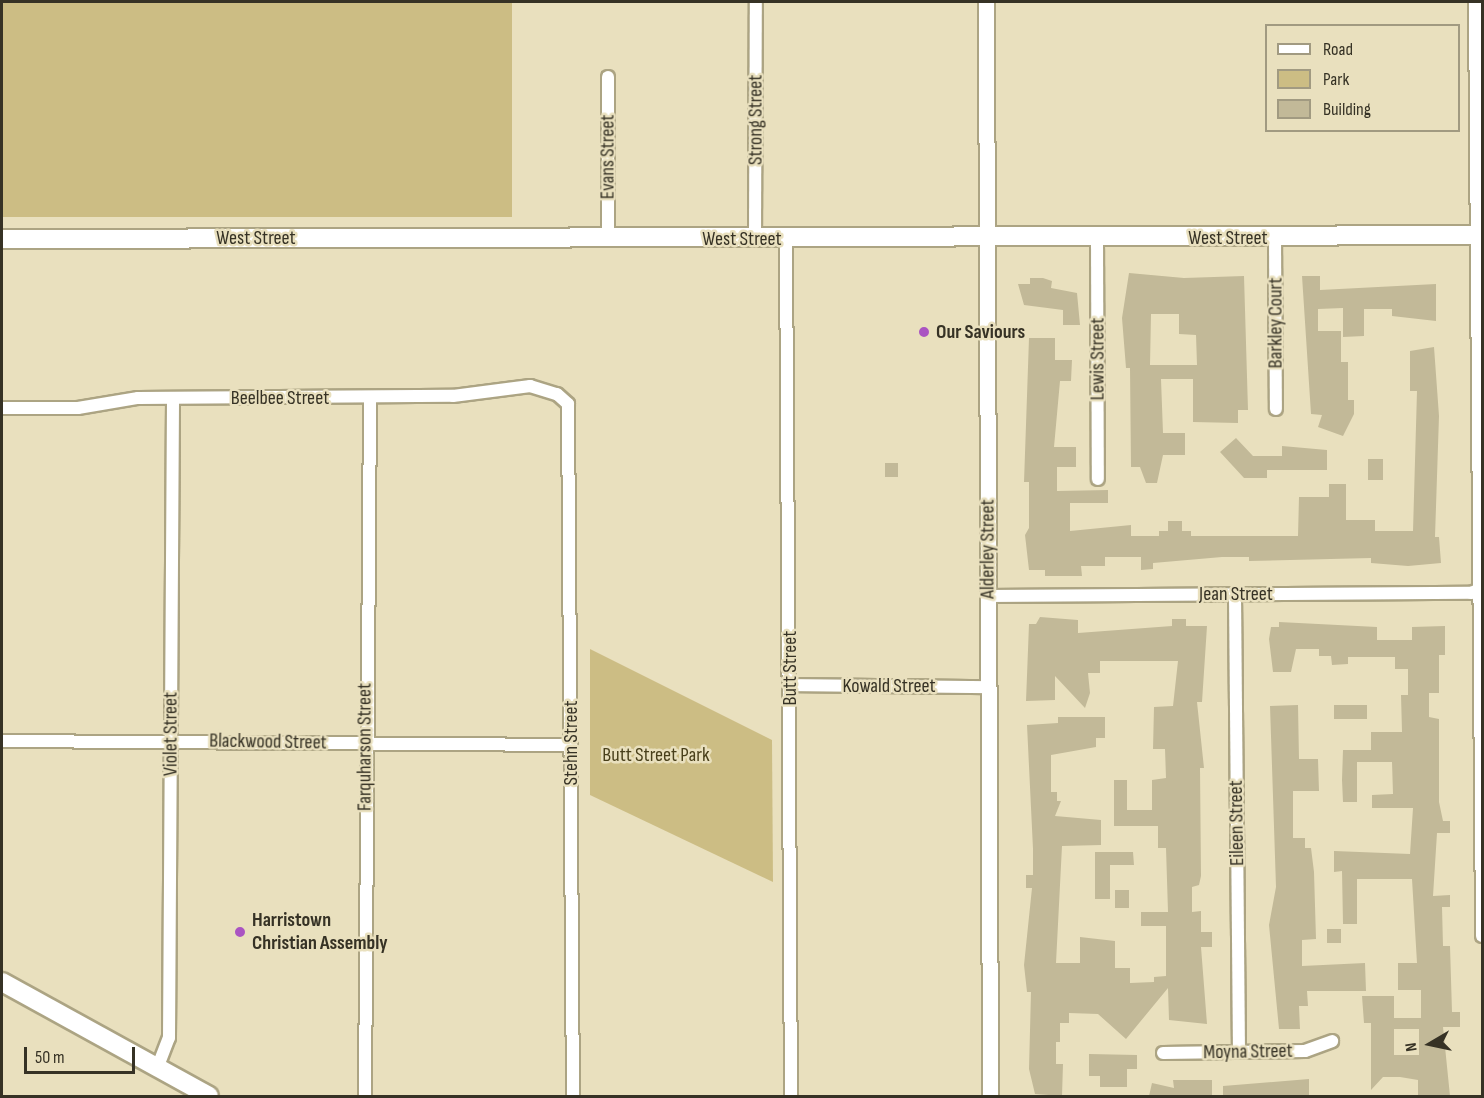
<!DOCTYPE html>
<html>
<head>
<meta charset="utf-8">
<style>
	body { margin:0 }
	#map { position:relative; width:1484px; height:1098px; overflow:hidden; background:#e9e0be; font-family:"Sofia Sans Condensed",sans-serif }
	div>[style] { position:absolute }
	[style*='--x'] { left:calc(var(--x)*1px); top:calc(var(--y)*1px); width:calc(var(--w)*1px); rotate:calc(var(--a)*1deg) }
	.green>* { inset:0; background:#ccbd84; transform-origin:0 0 }
	.building>* { inset:0; background:#c2b998; transform-origin:0 0 }
	.roads { filter:drop-shadow(2px 0 #aca483) drop-shadow(-2px 0 #aca483) drop-shadow(0 2px #aca483) drop-shadow(0 -2px #aca483) }
	.minor>* { height:12px; margin:-6px; padding:0 6px; transform-origin:6px; border-radius:6px; background:#fff }
	.tertiary>* { height:15px; margin:-7.5px; padding:0 7.5px; transform-origin:7.5px; border-radius:7.5px; background:#fff }
	.secondary>* { height:18px; margin:-9px; padding:0 9px; transform-origin:9px; border-radius:9px; background:#fff }
	.dots>* { width:16px; height:16px; translate:-50% -50%; box-sizing:border-box; border:3px solid #e9e0be; border-radius:50% }
	span { translate:-50% -50%; white-space:nowrap; text-align:center; line-height:1.15; -webkit-text-stroke:5px #e9e0be; paint-order:stroke }
	.street-label { font-size:20px; color:#363225 }
	.poi-label { font-size:20px; color:#363225; font-weight:700 }
	.left { translate:0 -50%; text-align:left }
	.park-label { font-size:20px; color:#483f1a }
	.frame { position:absolute; inset:0; border:3px solid #363225; pointer-events:none }
	.legend { position:absolute; left:1265px; top:24px; width:195px; height:108px; box-sizing:border-box; background:#e9e0be; border:2px solid #a19a81; margin:0; padding:8px 10px; list-style:none; font-size:18px; color:#363225 }
	.legend li { display:flex; align-items:center; gap:12px; height:30px }
	.legend b { width:30px; border:2px solid #a19a81 }
	.north { position:absolute; left:1400px; top:1014px; width:60px; height:60px; -webkit-text-stroke:4px #e9e0be; paint-order:stroke; rotate:261deg; font-size:16px; font-weight:700; line-height:24px; text-align:center; color:#363225 }
	.north::after { content:''; display:block; margin:auto; width:21px; height:27px; background:#363225; clip-path:polygon(50% 0,100% 100%,50% 72%,0 100%) }
	.scale { position:absolute; left:24px; top:1047px; width:111px; height:27px; box-sizing:border-box; border:3px solid #363225; border-top:0; padding-left:8px; font-size:18px; line-height:21px; white-space:nowrap; color:#363225; -webkit-text-stroke:4px #e9e0be; paint-order:stroke }
</style>
</head>
<body>
<div id="map">
	<div class="green">
		<div style="left:2px;top:2px;width:510px;height:215px"></div>
		<div style="clip-path:polygon(590px 649px,772px 740px,773px 882px,590px 795px)"></div>
	</div>
	<div class="building">
		<div style="clip-path:polygon(evenodd,1129px 273px,1184px 278px,1244px 276px,1248px 410px,1238px 410px,1238px 423px,1193px 422px,1193px 379px,1161px 379px,1163px 433px,1185px 433px,1185px 455px,1163px 455px,1157px 483px,1146px 483px,1140px 467px,1131px 467px,1130px 368px,1126px 368px,1122px 318px,1129px 273px,1151px 314px,1179px 314px,1179px 334px,1196px 335px,1197px 365px,1150px 365px,1151px 314px)"></div>
		<div style="clip-path:polygon(1302px 276px,1320px 276px,1320px 290px,1436px 284px,1436px 321px,1392px 316px,1392px 309px,1364px 309px,1364px 336px,1343px 337px,1343px 308px,1318px 309px,1318px 331px,1341px 331px,1341px 362px,1348px 362px,1348px 400px,1354px 400px,1354px 414px,1343px 436px,1318px 427px,1322px 415px,1311px 414px)"></div>
		<div style="clip-path:polygon(1030px 278px,1043px 278px,1052px 281px,1051px 288px,1077px 293px,1080px 325px,1063px 325px,1063px 310px,1024px 305px,1018px 284px,1030px 284px)"></div>
		<div style="clip-path:polygon(1029px 338px,1055px 338px,1055px 360px,1072px 360px,1071px 381px,1060px 381px,1054px 447px,1076px 447px,1076px 467px,1057px 467px,1057px 491px,1108px 490px,1108px 503px,1070px 503px,1070px 531px,1131px 525px,1131px 536px,1159px 536px,1159px 531px,1168px 531px,1168px 521px,1182px 521px,1182px 531px,1191px 531px,1191px 536px,1298px 536px,1299px 497px,1329px 497px,1329px 484px,1346px 484px,1346px 520px,1375px 520px,1375px 531px,1413px 531px,1417px 391px,1410px 391px,1410px 351px,1434px 347px,1439px 416px,1435px 537px,1439px 537px,1441px 563px,1408px 566px,1371px 563px,1371px 558px,1249px 561px,1249px 557px,1222px 557px,1153px 563px,1153px 569px,1141px 570px,1141px 557px,1105px 557px,1105px 566px,1081px 566px,1082px 576px,1045px 576px,1045px 570px,1029px 570px,1025px 535px,1029px 528px,1029px 482px,1024px 482px)"></div>
		<div style="clip-path:polygon(1236px 438px,1253px 456px,1282px 456px,1282px 446px,1327px 450px,1327px 470px,1267px 470px,1267px 478px,1244px 478px,1220px 452px)"></div>
		<div style="left:1368px;top:459px;width:15px;height:21px"></div>
		<div style="left:885px;top:463px;width:13px;height:14px"></div>
		<div style="clip-path:polygon(1040px 617px,1078px 620px,1078px 633px,1172px 626px,1172px 619px,1186px 619px,1186px 626px,1207px 626px,1202px 702px,1197px 702px,1204px 768px,1200px 768px,1201px 876px,1199px 885px,1192px 887px,1192px 912px,1201px 911px,1201px 932px,1212px 932px,1212px 947px,1201px 947px,1207px 1024px,1169px 1020px,1168px 988px,1126px 1039px,1098px 1014px,1069px 1013px,1069px 1023px,1060px 1023px,1060px 1042px,1056px 1042px,1056px 1064px,1063px 1064px,1062px 1096px,1035px 1094px,1029px 1069px,1031px 992px,1027px 992px,1024px 965px,1032px 888px,1026px 888px,1026px 875px,1033px 875px,1033px 849px,1027px 725px,1058px 723px,1058px 717px,1105px 717px,1105px 738px,1096px 738px,1096px 747px,1051px 755px,1051px 792px,1057px 792px,1057px 801px,1061px 801px,1055px 816px,1101px 820px,1101px 845px,1062px 846px,1056px 963px,1080px 963px,1080px 937px,1115px 941px,1115px 968px,1130px 968px,1130px 983px,1154px 982px,1154px 977px,1166px 976px,1166px 926px,1141px 926px,1141px 912px,1168px 912px,1166px 848px,1158px 848px,1158px 826px,1114px 826px,1114px 780px,1127px 780px,1127px 810px,1152px 810px,1152px 780px,1166px 778px,1165px 749px,1153px 749px,1154px 707px,1173px 706px,1178px 661px,1100px 661px,1100px 673px,1088px 673px,1090px 693px,1085px 708px,1055px 676px,1055px 700px,1026px 701px,1029px 624px,1036px 624px)"></div>
		<div style="clip-path:polygon(evenodd,1279px 622px,1377px 627px,1377px 640px,1412px 640px,1412px 627px,1445px 626px,1445px 655px,1439px 655px,1439px 693px,1429px 693px,1429px 717px,1439px 719px,1439px 802px,1443px 821px,1450px 821px,1450px 833px,1437px 833px,1433px 896px,1450px 895px,1450px 907px,1442px 907px,1443px 946px,1450px 946px,1452px 1012px,1460px 1012px,1460px 1027px,1443px 1027px,1450px 1096px,1418px 1096px,1418px 1080px,1400px 1077px,1383px 1077px,1371px 1090px,1371px 1023px,1364px 1023px,1362px 996px,1394px 996px,1394px 1018px,1421px 1018px,1421px 990px,1398px 990px,1398px 963px,1417px 963px,1412px 879px,1357px 879px,1357px 924px,1343px 924px,1342px 871px,1334px 872px,1334px 851px,1410px 854px,1413px 808px,1372px 808px,1372px 795px,1393px 794px,1392px 762px,1357px 762px,1357px 802px,1343px 802px,1342px 780px,1343px 750px,1371px 750px,1371px 732px,1402px 732px,1401px 695px,1408px 695px,1408px 669px,1395px 669px,1395px 657px,1348px 657px,1348px 664px,1332px 665px,1331px 656px,1319px 656px,1319px 649px,1296px 649px,1291px 672px,1273px 672px,1269px 639px,1271px 627px,1279px 627px,1279px 622px,1394px 1029px,1419px 1029px,1419px 1055px,1394px 1055px,1394px 1029px)"></div>
		<div style="clip-path:polygon(1298px 705px,1299px 759px,1318px 759px,1319px 791px,1293px 791px,1293px 838px,1305px 838px,1305px 848px,1311px 848px,1314px 872px,1316px 939px,1302px 940px,1302px 966px,1365px 963px,1366px 991px,1307px 991px,1308px 1006px,1299px 1006px,1300px 1029px,1279px 1029px,1269px 925px,1276px 887px,1270px 706px)"></div>
		<div style="left:1367px;top:705px;width:14px;height:33px;rotate:90deg"></div>
		<div style="clip-path:polygon(1095px 852px,1133px 852px,1134px 865px,1110px 865px,1110px 899px,1095px 899px)"></div>
		<div style="left:1115px;top:890px;width:14px;height:18px"></div>
		<div style="left:1327px;top:929px;width:14px;height:14px"></div>
		<div style="clip-path:polygon(1089px 1054px,1137px 1055px,1137px 1069px,1127px 1069px,1127px 1087px,1100px 1087px,1100px 1076px,1089px 1076px)"></div>
		<div style="clip-path:polygon(1309px 1079px,1309px 1096px,1223px 1096px,1223px 1086px)"></div>
		<div style="clip-path:polygon(1173px 1080px,1212px 1080px,1212px 1096px,1149px 1096px,1152px 1083px,1174px 1088px)"></div>
	</div>
	<div class="roads">
		<div class="minor">
			<div style="--x:1475;--y:2;--w:934;--a:89.57"></div>
			<div style="--x:608;--y:77;--w:161;--a:90"></div>
			<div style="--x:1275;--y:237;--w:172;--a:89.7"></div>
			<div style="--x:755;--y:239;--w:237;--a:-89.8"></div>
			<div style="--x:786;--y:239;--w:857;--a:89.67"></div>
			<div style="--x:1097;--y:239;--w:240;--a:89.8"></div>
			<div style="--x:2;--y:408;--w:76;--a:0"></div>
			<div style="--x:78;--y:408;--w:61;--a:-9.5"></div>
			<div style="--x:138;--y:398;--w:315;--a:-0.4"></div>
			<div style="--x:453;--y:396;--w:78;--a:-7.4"></div>
			<div style="--x:530;--y:386;--w:28;--a:17"></div>
			<div style="--x:557;--y:394;--w:15;--a:42"></div>
			<div style="--x:568;--y:404;--w:692;--a:89.59"></div>
			<div style="--x:1235;--y:594;--w:458;--a:89.5"></div>
			<div style="--x:988;--y:596;--w:483;--a:-0.4"></div>
			<div style="--x:1471;--y:593;--w:12;--a:-24"></div>
			<div style="--x:790;--y:685;--w:198;--a:0.6"></div>
			<div style="--x:2;--y:741;--w:569;--a:0.4"></div>
			<div style="--x:1163;--y:1053;--w:142;--a:-0.8"></div>
			<div style="--x:1305;--y:1051;--w:29;--a:-20"></div>
			<div style="--x:158;--y:1066;--w:30;--a:-69"></div>
			<div style="--x:169;--y:1038;--w:640;--a:-89.64"></div>
			<div style="--x:365;--y:1096;--w:698;--a:-89.59"></div>
		</div>
		<div class="tertiary">
			<div style="--x:986;--y:2;--w:1094;--a:89.79"></div>
		</div>
		<div class="secondary">
			<div style="--x:2;--y:239;--w:1480;--a:-0.15"></div>
			<div style="--x:2;--y:982;--w:236;--a:28.8"></div>
		</div>
	</div>
	<div class="dots">
		<div style="left:924px;top:332px;background:#aa54c2"></div>
		<div style="left:240px;top:932px;background:#aa54c2"></div>
	</div>
	<div class="street-label">
		<span style="left:756px;top:120px;rotate:-90deg">Strong Street</span>
		<span style="left:608px;top:157px;rotate:-90deg">Evans Street</span>
		<span style="left:256px;top:238px">West Street</span>
		<span style="left:1228px;top:238px">West Street</span>
		<span style="left:742px;top:239px">West Street</span>
		<span style="left:1276px;top:323px;rotate:-90deg">Barkley Court</span>
		<span style="left:1098px;top:359px;rotate:-90deg">Lewis Street</span>
		<span style="left:280px;top:398px">Beelbee Street</span>
		<span style="left:988px;top:549px;rotate:-90deg">Alderley Street</span>
		<span style="left:1236px;top:594px">Jean Street</span>
		<span style="left:790px;top:668px;rotate:-90deg">Butt Street</span>
		<span style="left:889px;top:686px">Kowald Street</span>
		<span style="left:171px;top:734px;rotate:-90deg">Violet Street</span>
		<span style="left:268px;top:742px;rotate:1deg">Blackwood Street</span>
		<span style="left:571px;top:743px;rotate:-90deg">Stehn Street</span>
		<span style="left:365px;top:747px;rotate:-90deg">Farquharson Street</span>
		<span style="left:1237px;top:823px;rotate:-91deg">Eileen Street</span>
		<span style="left:1248px;top:1052px;rotate:-1deg">Moyna Street</span>
	</div>
	<div class="poi-label">
		<span class="left" style="left:936px;top:332px">Our Saviours</span>
		<span class="left" style="left:252px;top:932px">Harristown<br>Christian Assembly</span>
	</div>
	<div class="park-label">
		<span style="left:656px;top:755px">Butt Street Park</span>
	</div>
	<div class="frame"></div>
	<ul class="legend">
	<li><b style="height:8px;background:#fff"></b>Road</li>
	<li><b style="height:16px;background:#ccbd84"></b>Park</li>
	<li><b style="height:16px;background:#c2b998"></b>Building</li>
	</ul>
	<div class="north">N</div>
	<div class="scale">50 m</div>
</div>
</body>
</html>
